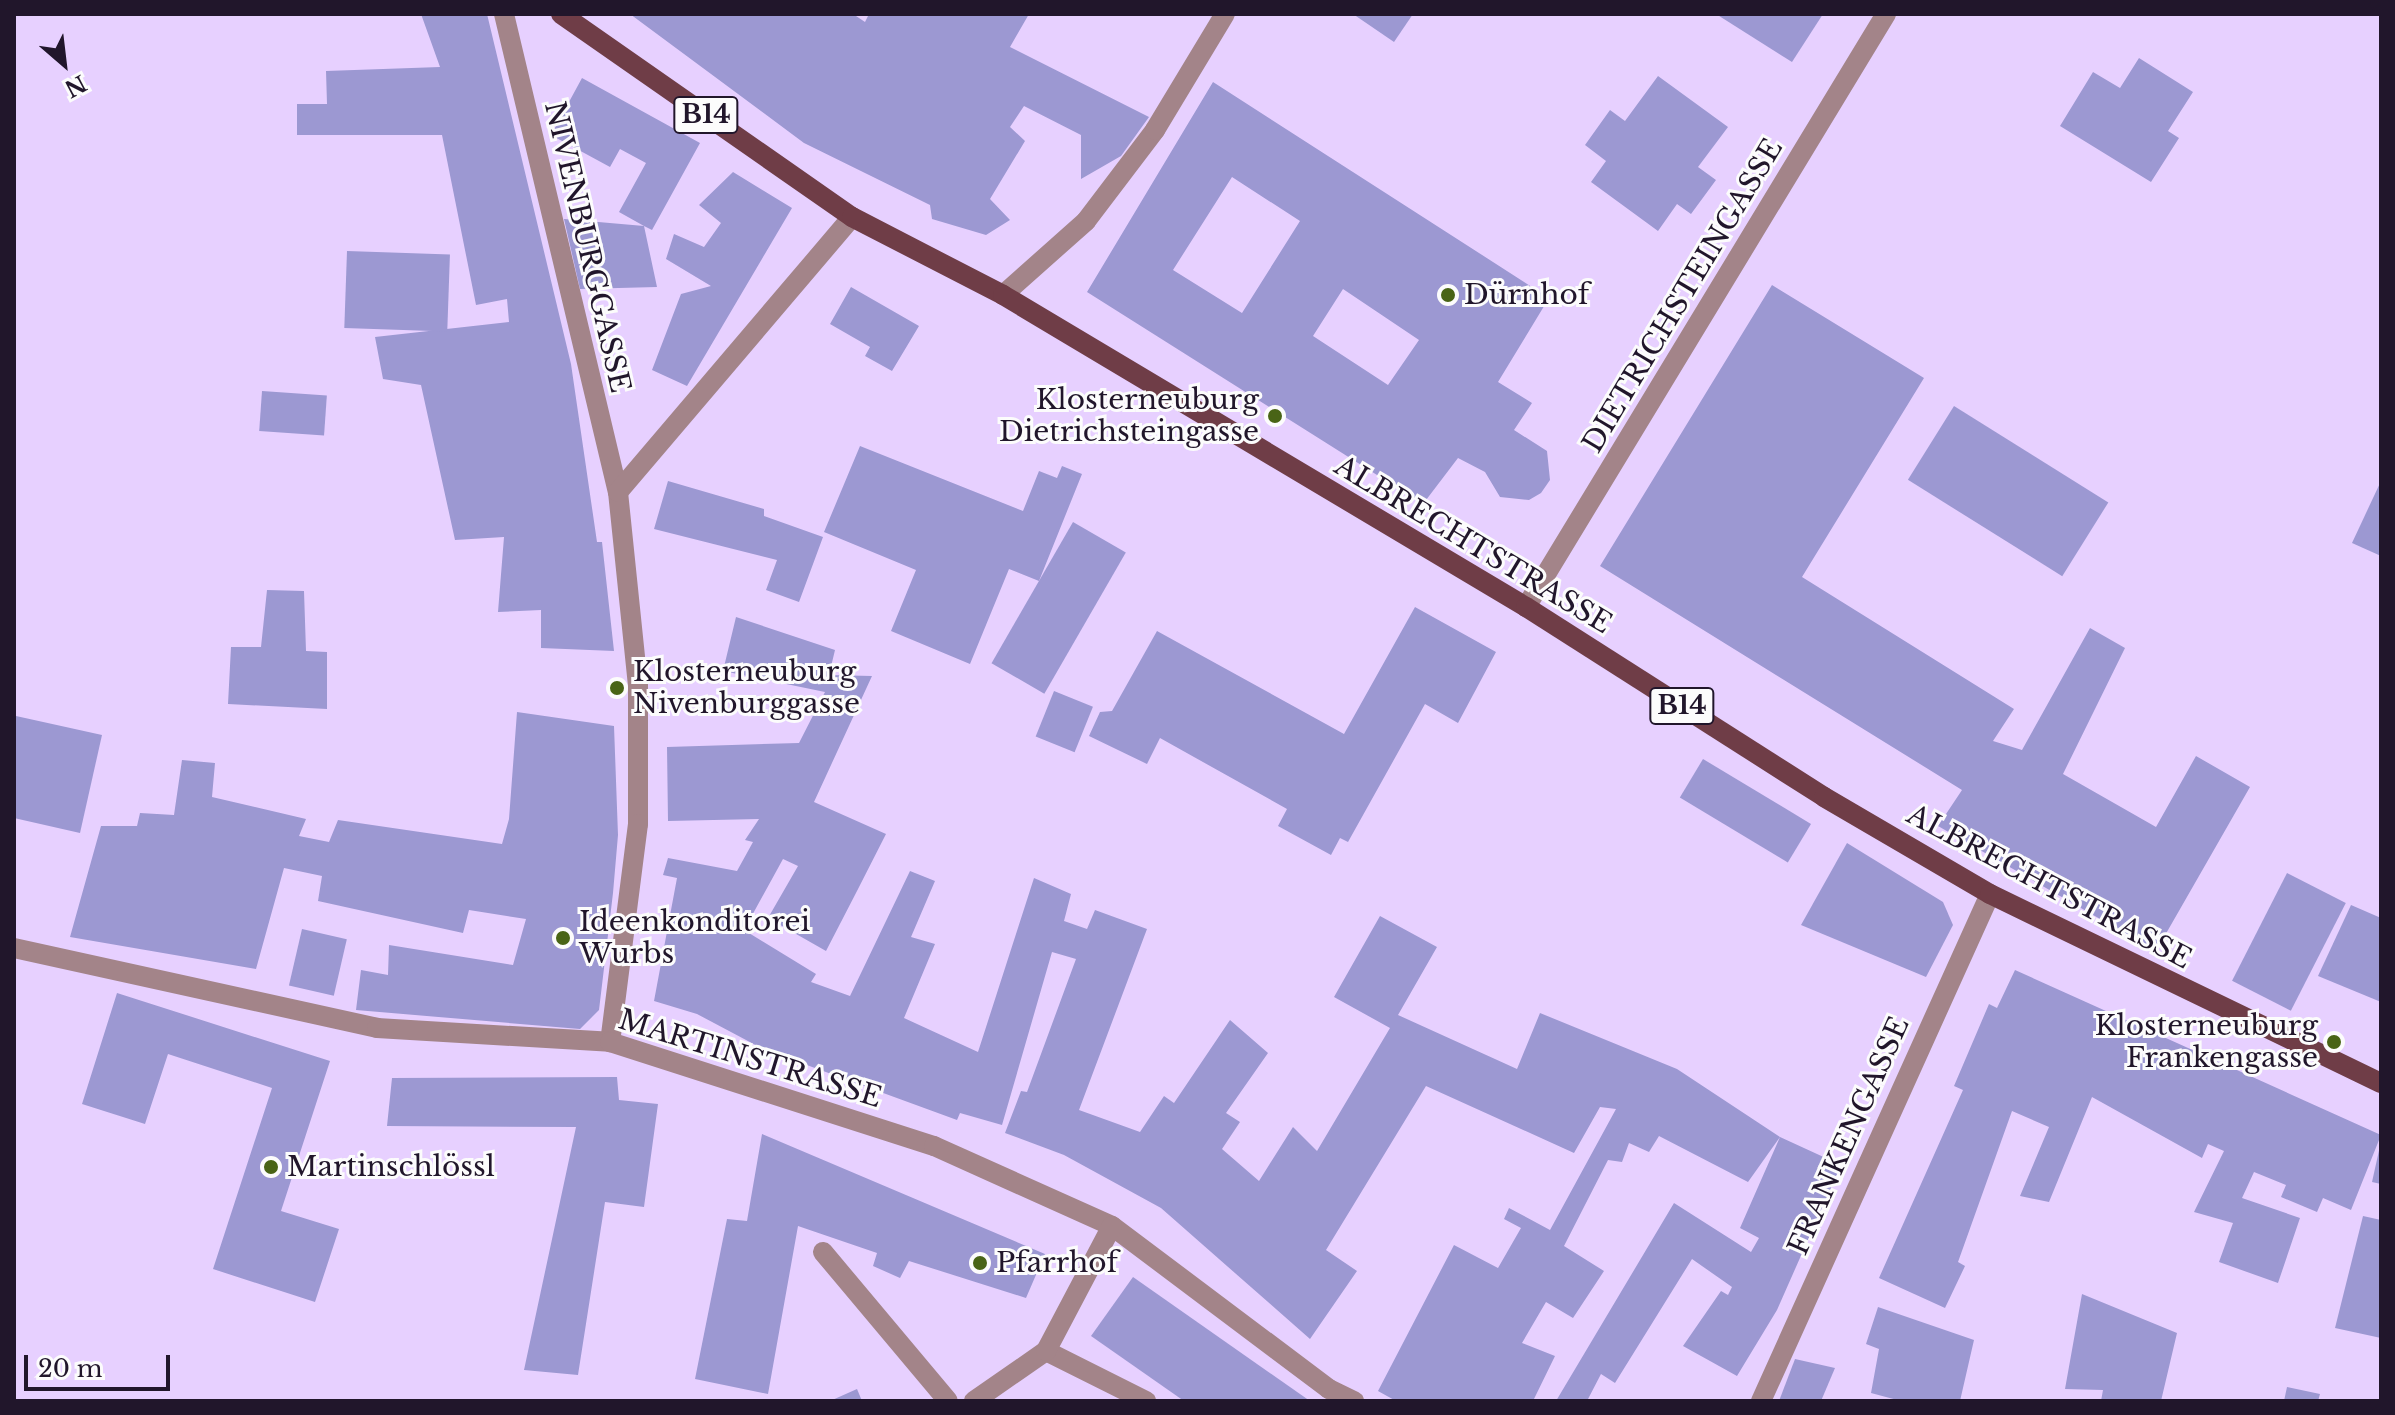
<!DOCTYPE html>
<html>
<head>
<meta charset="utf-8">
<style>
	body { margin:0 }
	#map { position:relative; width:2395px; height:1415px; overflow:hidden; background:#e7d0ff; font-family:"Libre Baskerville",serif }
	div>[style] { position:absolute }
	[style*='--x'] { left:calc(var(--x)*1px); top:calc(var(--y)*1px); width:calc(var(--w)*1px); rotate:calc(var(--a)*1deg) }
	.building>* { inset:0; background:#9c98d2; transform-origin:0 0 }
	.minor>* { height:20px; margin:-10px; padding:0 10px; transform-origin:10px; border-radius:10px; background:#a38489 }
	.major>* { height:20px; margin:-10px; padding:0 10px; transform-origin:10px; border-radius:10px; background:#6f3d47 }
	.dots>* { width:22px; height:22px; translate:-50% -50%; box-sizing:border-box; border:4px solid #fcfcfc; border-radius:50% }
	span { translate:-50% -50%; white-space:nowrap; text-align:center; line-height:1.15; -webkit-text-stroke:6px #fcfcfc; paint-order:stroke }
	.shield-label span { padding:2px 6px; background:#fcfcfc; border:2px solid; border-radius:6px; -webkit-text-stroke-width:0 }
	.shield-label { font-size:26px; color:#21162b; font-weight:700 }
	.street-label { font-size:28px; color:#21162b }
	.poi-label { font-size:28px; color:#21162b }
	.left { translate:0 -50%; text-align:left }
	.right { translate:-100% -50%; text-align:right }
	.frame { position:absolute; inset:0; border:16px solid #21162b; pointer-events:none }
	.north { position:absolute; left:24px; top:24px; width:80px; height:80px; -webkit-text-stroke:6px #fcfcfc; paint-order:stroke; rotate:152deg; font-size:22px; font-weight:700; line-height:32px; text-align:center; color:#21162b }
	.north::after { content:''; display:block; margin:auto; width:28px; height:36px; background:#21162b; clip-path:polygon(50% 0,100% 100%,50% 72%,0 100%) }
	.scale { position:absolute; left:24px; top:1355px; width:146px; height:36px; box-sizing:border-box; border:4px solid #21162b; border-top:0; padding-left:10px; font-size:24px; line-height:28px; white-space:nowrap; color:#21162b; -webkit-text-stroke:6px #fcfcfc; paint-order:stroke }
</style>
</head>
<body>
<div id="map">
	<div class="building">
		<div style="clip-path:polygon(421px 14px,487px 14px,571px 364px,597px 542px,602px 542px,614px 651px,541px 648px,541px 610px,498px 612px,504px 537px,455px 540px,421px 385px,383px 379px,375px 337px,509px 322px,507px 299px,476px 305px,442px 135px,297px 135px,297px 104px,327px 104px,326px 71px,440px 67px)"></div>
		<div style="clip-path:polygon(630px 14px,853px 14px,865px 22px,869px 14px,1029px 14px,1010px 47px,1149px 117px,1121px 156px,1081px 179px,1081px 135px,1024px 106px,1010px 127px,1025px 141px,990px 199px,1010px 220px,986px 235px,932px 219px,930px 205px,804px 143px)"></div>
		<div style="clip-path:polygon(1353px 14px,1413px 14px,1394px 42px)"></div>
		<div style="clip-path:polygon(1716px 14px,1823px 14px,1792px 62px)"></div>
		<div style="clip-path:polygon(2139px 58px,2193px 92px,2168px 131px,2179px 138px,2151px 182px,2060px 126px,2093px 72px,2120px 88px)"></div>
		<div style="clip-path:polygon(1658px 76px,1728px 127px,1698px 167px,1716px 180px,1691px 214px,1677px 204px,1658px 231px,1591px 182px,1606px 161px,1585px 145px,1610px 110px,1625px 121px)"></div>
		<div style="clip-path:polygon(582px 78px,700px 143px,652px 230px,644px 226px,657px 287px,580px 289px,564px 219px,644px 226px,619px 212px,646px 163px,620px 149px,610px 167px,551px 135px)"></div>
		<div style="clip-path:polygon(evenodd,1213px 82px,1549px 298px,1498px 382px,1532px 403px,1514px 430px,1547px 451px,1550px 480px,1541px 493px,1529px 500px,1500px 497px,1485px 472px,1458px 458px,1423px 504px,1087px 292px,1213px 82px,1232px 177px,1300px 221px,1242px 313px,1173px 270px,1232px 177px,1213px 82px,1343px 289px,1419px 340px,1388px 385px,1313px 336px,1343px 289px)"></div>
		<div style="clip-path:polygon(733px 172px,792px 208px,687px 386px,652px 370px,681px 294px,711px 286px,666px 259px,674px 234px,704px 247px,721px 223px,699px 205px)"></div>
		<div style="left:347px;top:251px;width:103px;height:77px;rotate:2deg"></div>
		<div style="clip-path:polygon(1772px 285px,1924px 378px,1802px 577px,2014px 709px,1993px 741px,2022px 750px,2090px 628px,2125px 648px,2063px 774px,2156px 827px,2196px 756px,2250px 787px,2156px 951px,1938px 826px,1962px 790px,1600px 566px)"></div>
		<div style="clip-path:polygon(851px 287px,919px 326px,892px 371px,865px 356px,870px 347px,830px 324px)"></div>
		<div style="left:262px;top:391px;width:65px;height:40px;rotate:4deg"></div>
		<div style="left:1954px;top:406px;width:182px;height:87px;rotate:32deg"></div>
		<div style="clip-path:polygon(860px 446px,1023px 511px,1039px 471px,1057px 478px,1062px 466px,1082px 474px,1039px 581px,1009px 569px,970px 664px,891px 631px,916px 570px,824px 532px)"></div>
		<div style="clip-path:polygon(668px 481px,764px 509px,764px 516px,823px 537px,799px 602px,766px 590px,777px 560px,654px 529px)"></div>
		<div style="clip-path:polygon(2381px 481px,2381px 556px,2352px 543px)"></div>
		<div style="left:1073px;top:522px;width:61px;height:163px;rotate:30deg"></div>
		<div style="clip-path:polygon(267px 590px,304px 591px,306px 651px,327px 652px,327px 709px,228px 704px,231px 647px,261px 647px)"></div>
		<div style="clip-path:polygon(1415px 607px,1496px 652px,1458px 723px,1425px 704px,1348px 842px,1340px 838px,1331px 855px,1278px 826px,1287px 809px,1160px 738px,1147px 764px,1089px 736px,1100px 712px,1112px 711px,1157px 631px,1344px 734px)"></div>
		<div style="clip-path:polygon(736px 617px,835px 650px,829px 675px,872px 676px,814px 802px,886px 834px,857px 891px,826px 951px,768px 918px,798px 866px,783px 859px,744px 930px,816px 974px,811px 982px,850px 996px,910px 871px,935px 881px,911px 937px,935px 944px,904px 1018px,978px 1052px,1034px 878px,1071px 894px,1064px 921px,1087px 929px,1095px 910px,1147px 929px,1079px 1110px,1140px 1132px,1164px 1096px,1174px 1103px,1230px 1020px,1268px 1053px,1226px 1113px,1240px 1122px,1222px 1149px,1259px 1181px,1293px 1127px,1317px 1151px,1390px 1028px,1334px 997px,1380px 916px,1437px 947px,1398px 1015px,1517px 1069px,1540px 1013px,1677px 1069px,1780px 1137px,1841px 1165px,1777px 1310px,1737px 1376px,1683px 1346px,1721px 1291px,1728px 1295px,1732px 1287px,1692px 1259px,1615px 1383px,1601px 1374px,1587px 1401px,1556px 1401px,1674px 1203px,1751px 1252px,1759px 1238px,1740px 1228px,1780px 1137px,1748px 1182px,1659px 1136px,1649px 1152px,1629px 1143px,1622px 1162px,1608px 1160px,1564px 1246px,1604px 1271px,1573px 1318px,1546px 1302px,1522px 1343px,1555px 1356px,1533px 1401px,1396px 1401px,1378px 1391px,1454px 1245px,1498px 1268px,1521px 1228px,1504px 1219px,1509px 1208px,1550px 1230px,1616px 1109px,1600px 1107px,1574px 1153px,1426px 1086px,1326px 1250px,1357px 1271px,1310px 1339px,1161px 1208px,1064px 1155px,1005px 1133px,1021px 1091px,1027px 1092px,1076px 959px,1052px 952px,1002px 1125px,960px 1113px,957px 1120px,763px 1049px,697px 1014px,654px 1001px,677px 878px,663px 875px,668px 858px,737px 871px,753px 842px,745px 840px,759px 819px,668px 821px,667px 747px,799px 743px,825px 692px,723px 671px)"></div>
		<div style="left:1054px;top:691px;width:42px;height:49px;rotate:22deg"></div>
		<div style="clip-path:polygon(517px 712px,614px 726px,618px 835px,613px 893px,599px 1010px,580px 1029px,356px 1010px,361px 970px,388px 975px,389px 945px,513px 965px,526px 919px,469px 910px,463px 933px,318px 901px,322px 876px,284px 868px,256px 969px,70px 937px,101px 826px,137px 826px,140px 813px,174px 815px,182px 760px,215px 763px,212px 797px,306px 819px,299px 836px,329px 842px,338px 820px,502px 844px,509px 819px)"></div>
		<div style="clip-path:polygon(16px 716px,102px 735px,80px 833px,14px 818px)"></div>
		<div style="left:1703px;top:759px;width:126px;height:45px;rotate:31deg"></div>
		<div style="clip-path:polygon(1847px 843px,1943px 902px,1953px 925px,1926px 977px,1801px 925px)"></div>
		<div style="left:2287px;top:873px;width:66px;height:121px;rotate:27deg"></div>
		<div style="clip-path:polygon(2351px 905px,2381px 918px,2381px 1002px,2318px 976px)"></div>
		<div style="left:302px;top:929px;width:46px;height:58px;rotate:13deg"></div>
		<div style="clip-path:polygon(2015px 970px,2381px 1135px,2351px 1210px,2323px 1198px,2317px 1212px,2281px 1197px,2286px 1185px,2254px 1172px,2242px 1198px,2300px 1218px,2278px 1283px,2219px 1262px,2233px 1223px,2194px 1212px,2224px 1151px,2208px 1144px,2202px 1158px,2092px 1097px,2049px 1202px,2020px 1196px,2049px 1127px,2012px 1111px,1958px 1262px,1965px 1266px,1945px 1308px,1879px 1278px,1963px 1090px,1954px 1086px,1989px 1004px,1997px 1008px)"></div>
		<div style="clip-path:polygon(117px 993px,330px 1061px,281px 1211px,339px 1229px,315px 1302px,213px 1269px,272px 1088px,168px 1054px,145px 1124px,82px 1104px)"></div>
		<div style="clip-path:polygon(617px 1077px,619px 1100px,658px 1104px,644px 1207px,605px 1202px,578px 1375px,524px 1370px,576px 1127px,387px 1126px,392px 1078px)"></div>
		<div style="clip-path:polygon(762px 1134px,1045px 1254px,1026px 1298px,909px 1261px,900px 1278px,873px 1266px,877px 1253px,798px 1226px,768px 1394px,695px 1379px,727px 1219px,747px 1221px)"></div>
		<div style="clip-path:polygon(2380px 1146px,2381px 1146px,2381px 1184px,2372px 1182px)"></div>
		<div style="clip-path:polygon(2363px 1216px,2381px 1220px,2381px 1338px,2335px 1328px)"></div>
		<div style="clip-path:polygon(1133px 1277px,1310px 1401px,1184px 1401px,1091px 1336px)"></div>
		<div style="clip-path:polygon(2082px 1294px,2177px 1333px,2161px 1401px,2101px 1401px,2103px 1390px,2065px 1389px)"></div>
		<div style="clip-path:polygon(1878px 1307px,1974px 1340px,1960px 1401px,1901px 1401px,1871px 1393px,1879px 1349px,1866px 1344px)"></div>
		<div style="clip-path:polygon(1795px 1359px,1835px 1368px,1821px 1401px,1779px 1401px)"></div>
		<div style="clip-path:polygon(2287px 1387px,2320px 1394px,2318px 1401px,2284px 1401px)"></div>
		<div style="clip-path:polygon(857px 1389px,862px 1401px,830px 1401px)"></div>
	</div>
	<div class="minor">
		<div style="--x:504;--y:14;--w:491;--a:76.6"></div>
		<div style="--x:618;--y:492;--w:195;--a:84.1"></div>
		<div style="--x:638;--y:686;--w:138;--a:90"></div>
		<div style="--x:638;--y:824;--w:220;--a:97.3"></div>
		<div style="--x:1003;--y:295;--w:111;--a:-41.7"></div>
		<div style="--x:1086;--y:221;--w:114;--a:-52.8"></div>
		<div style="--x:1155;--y:130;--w:135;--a:-58.9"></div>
		<div style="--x:618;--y:492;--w:361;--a:-49.6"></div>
		<div style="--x:1526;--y:607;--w:694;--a:-58.74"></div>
		<div style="--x:14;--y:948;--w:372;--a:12.4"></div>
		<div style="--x:377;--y:1028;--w:233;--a:3.4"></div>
		<div style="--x:610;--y:1042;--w:340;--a:17.8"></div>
		<div style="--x:934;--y:1146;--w:195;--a:24.2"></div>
		<div style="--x:1112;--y:1226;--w:271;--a:36.9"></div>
		<div style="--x:1329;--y:1389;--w:28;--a:26"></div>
		<div style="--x:823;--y:1252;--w:194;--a:50"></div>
		<div style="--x:1046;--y:1351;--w:112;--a:26.6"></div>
		<div style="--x:974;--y:1401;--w:88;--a:-34.8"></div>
		<div style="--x:1046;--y:1351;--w:141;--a:-62.2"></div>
		<div style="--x:1761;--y:1401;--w:556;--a:-65.69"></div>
	</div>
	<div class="major">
		<div style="--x:561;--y:14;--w:355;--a:34.9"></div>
		<div style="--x:852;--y:217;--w:170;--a:27.3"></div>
		<div style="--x:1003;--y:295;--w:609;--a:30.82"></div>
		<div style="--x:1526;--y:607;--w:353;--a:32.5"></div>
		<div style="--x:1824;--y:797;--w:192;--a:30.3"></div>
		<div style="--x:1990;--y:894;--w:434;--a:25.8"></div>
	</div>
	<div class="dots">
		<div style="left:1448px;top:295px;background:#496416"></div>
		<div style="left:1275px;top:416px;background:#496416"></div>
		<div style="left:617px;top:688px;background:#496416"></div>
		<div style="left:563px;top:938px;background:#496416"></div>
		<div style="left:2334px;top:1042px;background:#496416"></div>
		<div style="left:271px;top:1167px;background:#496416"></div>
		<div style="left:980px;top:1263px;background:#496416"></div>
	</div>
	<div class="shield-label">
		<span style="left:706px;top:115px">B14</span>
		<span style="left:1682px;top:706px">B14</span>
	</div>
	<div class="street-label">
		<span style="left:587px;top:247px;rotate:77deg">NIVENBURGGASSE</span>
		<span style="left:1683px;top:296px;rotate:-59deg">DIETRICHSTEINGASSE</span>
		<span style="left:1473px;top:545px;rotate:31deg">ALBRECHTSTRASSE</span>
		<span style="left:2049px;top:887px;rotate:28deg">ALBRECHTSTRASSE</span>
		<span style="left:750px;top:1059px;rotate:17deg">MARTINSTRASSE</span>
		<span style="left:1849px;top:1136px;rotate:-66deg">FRANKENGASSE</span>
	</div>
	<div class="poi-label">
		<span class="left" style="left:1464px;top:295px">Dürnhof</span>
		<span class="right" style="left:1259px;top:416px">Klosterneuburg<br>Dietrichsteingasse</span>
		<span class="left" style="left:633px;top:688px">Klosterneuburg<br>Nivenburggasse</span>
		<span class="left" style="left:579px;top:938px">Ideenkonditorei<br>Wurbs</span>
		<span class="right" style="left:2318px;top:1042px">Klosterneuburg<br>Frankengasse</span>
		<span class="left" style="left:287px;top:1167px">Martinschlössl</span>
		<span class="left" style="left:996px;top:1263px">Pfarrhof</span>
	</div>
	<div class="frame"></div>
	<div class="north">N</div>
	<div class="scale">20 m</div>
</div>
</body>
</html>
